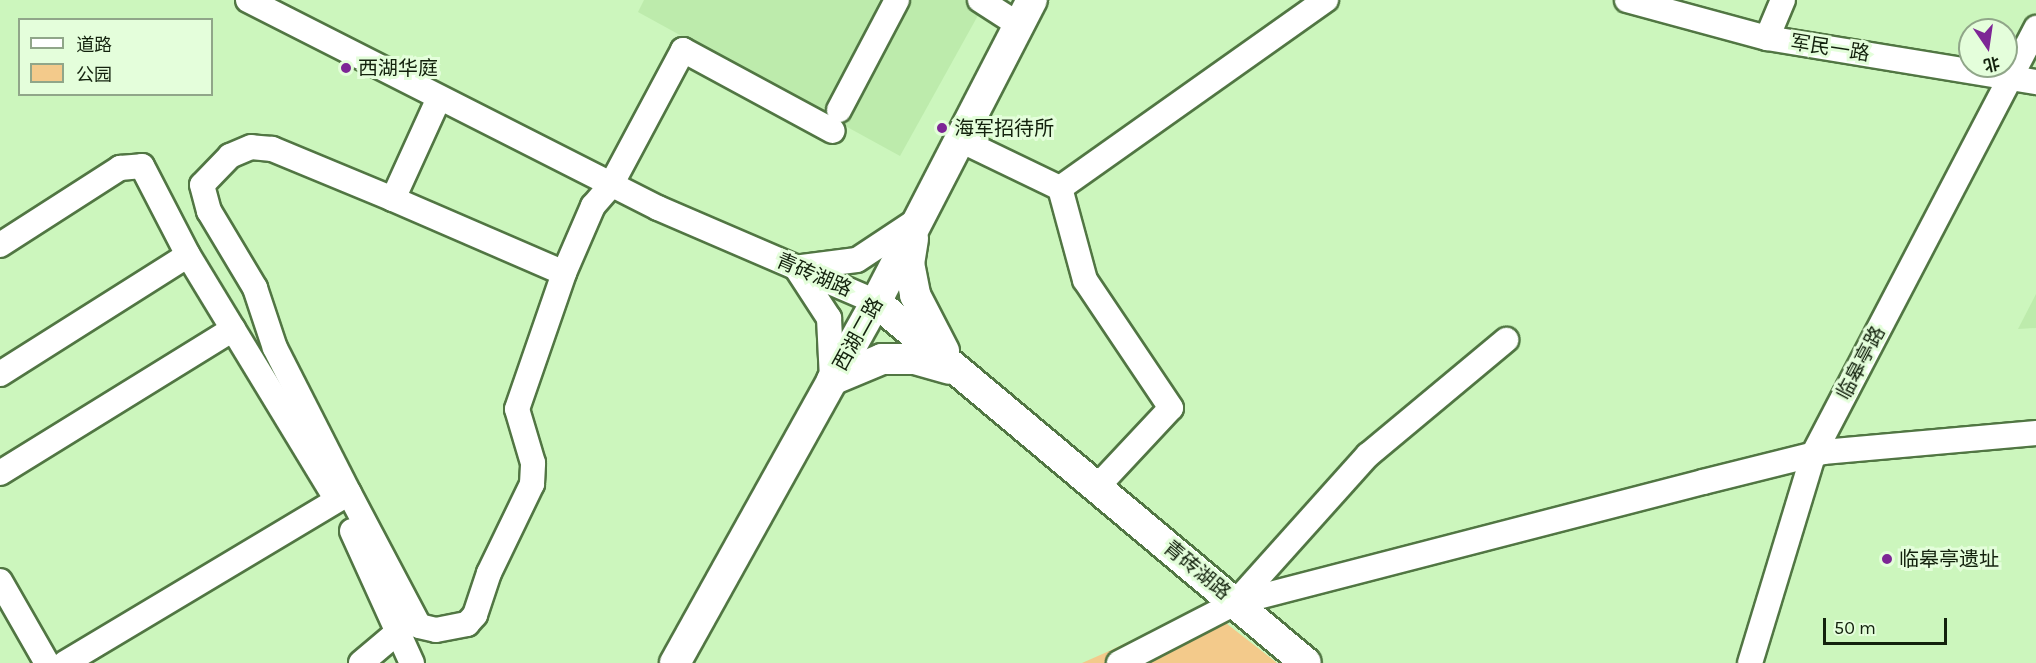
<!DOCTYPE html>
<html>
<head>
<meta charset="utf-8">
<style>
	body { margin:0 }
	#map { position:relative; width:2036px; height:663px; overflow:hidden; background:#ccf6bd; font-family:Karla,"Noto Sans SC",sans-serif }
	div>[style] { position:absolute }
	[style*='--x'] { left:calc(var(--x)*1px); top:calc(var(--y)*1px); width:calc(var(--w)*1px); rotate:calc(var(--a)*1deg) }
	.built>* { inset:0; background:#bdebac }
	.green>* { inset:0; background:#f3ca8b }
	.roads { filter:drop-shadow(2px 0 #517643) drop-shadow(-2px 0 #517643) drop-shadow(0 2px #517643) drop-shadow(0 -2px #517643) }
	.minor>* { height:24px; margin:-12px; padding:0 12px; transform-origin:12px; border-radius:12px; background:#fff }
	.major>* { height:30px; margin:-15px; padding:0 15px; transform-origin:15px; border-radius:15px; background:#fff }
	.dots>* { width:16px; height:16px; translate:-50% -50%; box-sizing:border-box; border:3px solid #e4fedb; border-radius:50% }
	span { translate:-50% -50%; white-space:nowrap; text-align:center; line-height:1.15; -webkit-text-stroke:6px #e4fedb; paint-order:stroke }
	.street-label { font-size:20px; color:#13220d }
	.poi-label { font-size:20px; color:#13220d }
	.left { translate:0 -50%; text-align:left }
	.legend { position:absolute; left:18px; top:18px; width:195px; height:78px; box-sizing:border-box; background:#e4fedb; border:2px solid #90a689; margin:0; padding:8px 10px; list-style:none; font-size:18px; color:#13220d }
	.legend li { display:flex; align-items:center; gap:12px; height:30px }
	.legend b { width:30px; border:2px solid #90a689 }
	.north { position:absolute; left:1958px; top:18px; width:60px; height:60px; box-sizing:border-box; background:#e4fedb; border:2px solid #90a689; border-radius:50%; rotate:167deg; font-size:16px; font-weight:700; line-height:24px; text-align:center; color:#13220d }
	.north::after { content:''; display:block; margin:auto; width:21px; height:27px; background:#7d2695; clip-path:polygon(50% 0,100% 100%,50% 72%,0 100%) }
	.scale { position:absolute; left:1823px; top:618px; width:124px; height:27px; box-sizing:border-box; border:3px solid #13220d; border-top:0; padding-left:8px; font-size:18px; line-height:21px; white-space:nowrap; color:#13220d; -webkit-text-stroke:4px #e4fedb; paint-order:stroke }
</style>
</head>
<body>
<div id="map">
	<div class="built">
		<div style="clip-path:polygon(644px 0,964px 0,981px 10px,900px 156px,638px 12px)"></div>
		<div style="clip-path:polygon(2036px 294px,2036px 328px,2018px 329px)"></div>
	</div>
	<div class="green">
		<div style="clip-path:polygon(1204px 606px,1277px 663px,1082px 663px,1107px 652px)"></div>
	</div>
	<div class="roads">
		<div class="minor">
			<div style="--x:248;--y:0;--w:460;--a:26.9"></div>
			<div style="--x:658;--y:208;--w:237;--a:23.3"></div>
			<div style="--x:980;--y:0;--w:46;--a:32.7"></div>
			<div style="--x:1627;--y:0;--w:145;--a:15.2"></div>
			<div style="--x:1767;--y:38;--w:273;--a:9.3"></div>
			<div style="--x:1767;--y:38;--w:41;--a:-67.2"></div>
			<div style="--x:439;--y:98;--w:111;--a:114.5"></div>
			<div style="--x:393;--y:199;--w:131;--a:-157.5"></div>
			<div style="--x:272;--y:149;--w:21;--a:-175"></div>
			<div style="--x:251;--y:147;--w:23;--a:157"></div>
			<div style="--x:230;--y:156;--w:40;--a:134"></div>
			<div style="--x:202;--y:185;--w:27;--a:75"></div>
			<div style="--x:209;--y:211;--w:90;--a:59.1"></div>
			<div style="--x:255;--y:288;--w:63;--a:71.6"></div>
			<div style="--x:275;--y:348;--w:163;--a:63"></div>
			<div style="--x:349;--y:493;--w:150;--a:62.2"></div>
			<div style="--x:419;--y:626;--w:17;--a:13"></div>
			<div style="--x:436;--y:630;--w:32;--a:-11"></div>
			<div style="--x:467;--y:624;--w:12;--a:-48"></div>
			<div style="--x:475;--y:615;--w:44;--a:-71.6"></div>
			<div style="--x:489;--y:573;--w:99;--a:-64.2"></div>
			<div style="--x:532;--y:484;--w:21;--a:-87"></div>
			<div style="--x:533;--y:463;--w:56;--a:-106.5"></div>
			<div style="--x:517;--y:409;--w:144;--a:-70.9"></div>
			<div style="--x:564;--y:273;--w:73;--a:-66.6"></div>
			<div style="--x:593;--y:206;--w:28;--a:-49"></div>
			<div style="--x:611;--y:185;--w:153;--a:-61.9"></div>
			<div style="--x:683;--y:50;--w:170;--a:28.4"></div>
			<div style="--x:839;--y:110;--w:124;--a:-62.2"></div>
			<div style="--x:958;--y:139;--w:113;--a:25.7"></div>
			<div style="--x:393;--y:199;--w:186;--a:23.4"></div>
			<div style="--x:0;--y:245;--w:143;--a:-32.7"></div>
			<div style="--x:120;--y:168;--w:22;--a:-5"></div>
			<div style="--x:142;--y:166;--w:100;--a:62.7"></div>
			<div style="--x:188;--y:255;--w:277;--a:58.7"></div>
			<div style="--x:802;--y:267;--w:55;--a:-7.3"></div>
			<div style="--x:857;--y:260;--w:71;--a:-33.5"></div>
			<div style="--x:797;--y:269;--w:59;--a:56.9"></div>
			<div style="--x:829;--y:318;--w:62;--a:87.2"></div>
			<div style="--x:0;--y:374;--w:222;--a:-32.3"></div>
			<div style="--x:0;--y:473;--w:274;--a:-31.7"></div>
			<div style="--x:1097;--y:487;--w:108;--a:-46.9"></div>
			<div style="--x:1171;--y:408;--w:154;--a:-123.9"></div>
			<div style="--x:1085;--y:280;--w:95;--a:-105.2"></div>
			<div style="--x:1060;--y:188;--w:326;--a:-35.3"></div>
			<div style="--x:352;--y:531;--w:145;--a:65.6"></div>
			<div style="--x:0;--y:581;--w:95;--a:60.2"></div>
			<div style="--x:1235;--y:603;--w:199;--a:-48.1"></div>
			<div style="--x:1368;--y:455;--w:180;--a:-39.8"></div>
			<div style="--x:65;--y:663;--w:317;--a:-30.9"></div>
			<div style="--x:361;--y:663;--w:50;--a:-40.1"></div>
			<div style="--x:1119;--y:663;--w:131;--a:-27.3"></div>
			<div style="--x:1235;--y:603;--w:483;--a:-14.5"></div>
			<div style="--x:1703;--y:482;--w:124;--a:-14"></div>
			<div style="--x:1823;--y:452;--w:214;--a:-5.1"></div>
			<div style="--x:1750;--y:663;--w:217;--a:-73.1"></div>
			<div style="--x:1813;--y:455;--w:482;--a:-62.4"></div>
		</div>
		<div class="major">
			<div style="--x:913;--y:239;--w:24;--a:99"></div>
			<div style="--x:909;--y:263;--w:33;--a:79"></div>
			<div style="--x:915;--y:295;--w:63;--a:62.6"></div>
			<div style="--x:876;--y:302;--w:561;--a:40.01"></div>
			<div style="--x:832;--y:380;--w:54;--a:-22.8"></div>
			<div style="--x:882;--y:359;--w:33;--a:0"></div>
			<div style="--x:915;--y:359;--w:35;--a:16"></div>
			<div style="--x:675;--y:663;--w:413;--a:-60.9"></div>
			<div style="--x:876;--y:302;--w:340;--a:-62.7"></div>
		</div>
	</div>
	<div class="dots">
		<div style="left:346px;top:68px;background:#7d2695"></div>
		<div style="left:942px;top:128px;background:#7d2695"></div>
		<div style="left:1887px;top:559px;background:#7d2695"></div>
	</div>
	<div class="street-label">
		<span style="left:1830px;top:48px;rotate:9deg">军民一路</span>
		<span style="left:814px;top:275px;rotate:23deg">青砖湖路</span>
		<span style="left:858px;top:334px;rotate:-61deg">西湖二路</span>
		<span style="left:1861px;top:363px;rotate:-62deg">临皋亭路</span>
		<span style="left:1197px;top:570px;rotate:40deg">青砖湖路</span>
	</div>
	<div class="poi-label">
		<span class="left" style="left:358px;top:68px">西湖华庭</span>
		<span class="left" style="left:954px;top:128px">海军招待所</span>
		<span class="left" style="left:1899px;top:559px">临皋亭遗址</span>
	</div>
	<ul class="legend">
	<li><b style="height:8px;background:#fff"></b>道路</li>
	<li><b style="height:16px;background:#f3ca8b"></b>公园</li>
	</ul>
	<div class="north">北</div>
	<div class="scale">50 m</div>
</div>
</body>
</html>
